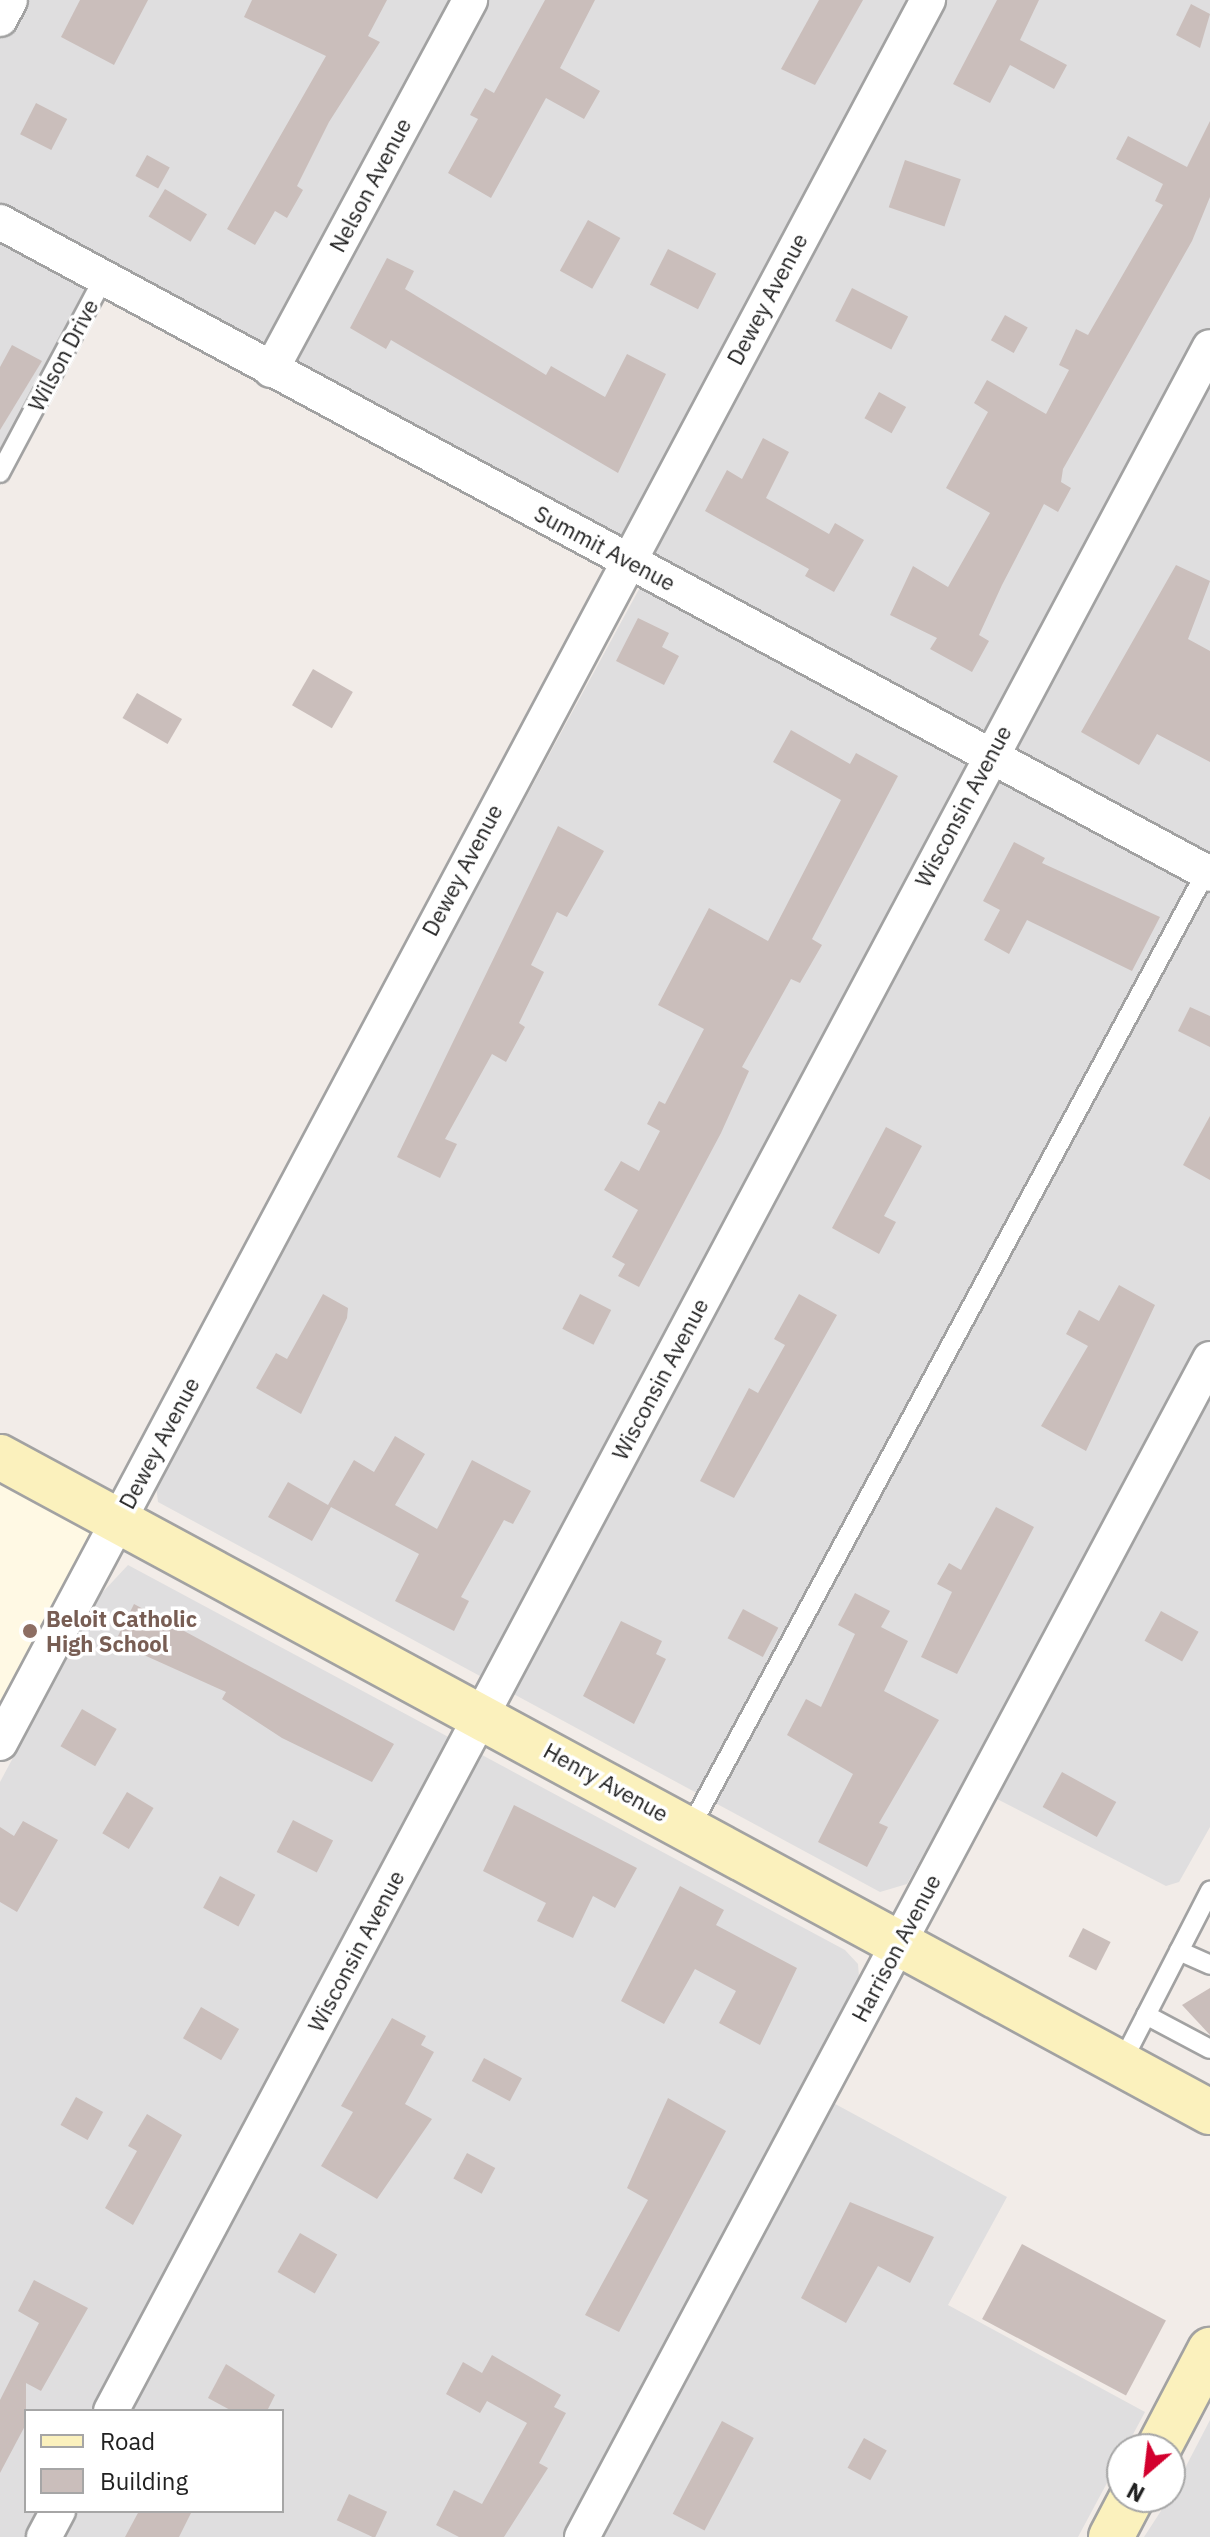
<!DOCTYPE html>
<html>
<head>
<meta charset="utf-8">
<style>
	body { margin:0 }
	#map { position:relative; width:1210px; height:2537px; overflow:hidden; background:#f2ece8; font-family:"IBM Plex Sans",sans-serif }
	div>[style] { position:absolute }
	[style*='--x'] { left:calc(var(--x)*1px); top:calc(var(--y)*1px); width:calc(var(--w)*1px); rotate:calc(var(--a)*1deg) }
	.residential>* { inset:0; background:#dfdedf }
	.education>* { inset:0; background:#fff9e4 }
	.building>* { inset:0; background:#cabebb; transform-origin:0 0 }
	.roads { filter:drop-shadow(2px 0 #a2a2a2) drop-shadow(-2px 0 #a2a2a2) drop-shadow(0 2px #a2a2a2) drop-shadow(0 -2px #a2a2a2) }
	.lane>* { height:18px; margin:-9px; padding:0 9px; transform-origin:9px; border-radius:9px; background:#fff }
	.street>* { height:34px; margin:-17px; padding:0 17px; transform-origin:17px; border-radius:17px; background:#fff }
	.secondary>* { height:44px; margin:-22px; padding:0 22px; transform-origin:22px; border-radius:22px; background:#fbf1bd }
	.dots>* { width:22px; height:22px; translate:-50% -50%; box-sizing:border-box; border:4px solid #fff; border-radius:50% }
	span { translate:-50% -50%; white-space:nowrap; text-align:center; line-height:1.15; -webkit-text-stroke:7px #fff; paint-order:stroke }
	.street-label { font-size:22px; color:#212121 }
	.education-label { font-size:22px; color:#785e54; font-weight:700 }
	.left { translate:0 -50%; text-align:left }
	.legend { position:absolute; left:24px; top:2409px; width:260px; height:104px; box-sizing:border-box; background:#fff; border:2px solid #a6a6a6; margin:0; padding:10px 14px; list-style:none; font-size:24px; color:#212121 }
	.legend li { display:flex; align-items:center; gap:16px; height:40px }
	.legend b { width:40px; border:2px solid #a6a6a6 }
	.north { position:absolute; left:1106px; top:2433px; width:80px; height:80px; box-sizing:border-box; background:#fff; border:2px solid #a6a6a6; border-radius:50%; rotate:208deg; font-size:22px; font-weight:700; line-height:32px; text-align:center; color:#212121 }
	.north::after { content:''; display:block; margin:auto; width:28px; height:36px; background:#d3002e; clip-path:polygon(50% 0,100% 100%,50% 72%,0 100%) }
</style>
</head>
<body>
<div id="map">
	<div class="residential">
		<div style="clip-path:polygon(0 0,1210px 0,1210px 1827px,1179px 1882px,1166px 1886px,964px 1782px,907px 1884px,880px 1892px,158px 1502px,156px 1486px,175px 1444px,657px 556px,101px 258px,0 450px)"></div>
		<div style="clip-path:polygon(evenodd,128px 1565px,845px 1950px,858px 1964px,859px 1977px,802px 2086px,1007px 2197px,948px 2305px,1145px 2412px,1078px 2537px,0 2537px,0 1782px,100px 1595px,128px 1565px,26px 2411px,282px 2411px,282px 2511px,26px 2511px,26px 2411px)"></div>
		<div style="clip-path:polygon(1210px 2420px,1210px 2537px,1144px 2537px,1170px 2497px)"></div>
	</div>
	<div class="education">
		<div style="clip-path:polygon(0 1456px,119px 1520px,0 1743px)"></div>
	</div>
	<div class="building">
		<div style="clip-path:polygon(80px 0,148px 0,114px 65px,61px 37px)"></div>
		<div style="clip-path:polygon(252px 0,387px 0,368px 36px,380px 42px,329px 122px,297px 186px,303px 190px,287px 218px,275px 211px,255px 245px,227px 229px,326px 56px,244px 17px)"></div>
		<div style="clip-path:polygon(545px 0,595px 0,560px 68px,600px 91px,584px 119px,546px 98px,491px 198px,448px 173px,478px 119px,470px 115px,485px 88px,494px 93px)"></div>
		<div style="clip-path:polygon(819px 0,863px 0,815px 85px,781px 69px)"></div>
		<div style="clip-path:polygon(997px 0,1039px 0,1020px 40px,1067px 65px,1054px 89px,1010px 65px,990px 103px,953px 84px)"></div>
		<div style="clip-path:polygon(1191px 4px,1210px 14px,1200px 48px,1176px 35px)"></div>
		<div style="left:36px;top:103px;width:35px;height:35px;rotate:27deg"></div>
		<div style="clip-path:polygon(1210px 121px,1210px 197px,1192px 241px,1063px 469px,1061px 482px,1071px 488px,1058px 512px,1044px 504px,1002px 585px,979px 635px,989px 641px,972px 672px,930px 649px,937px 638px,890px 615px,913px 566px,948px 587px,990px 513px,946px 488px,988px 412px,974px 403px,987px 380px,1046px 414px,1069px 370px,1059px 365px,1076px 329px,1088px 335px,1163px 205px,1155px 201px,1163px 184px,1116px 159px,1128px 136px,1187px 167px)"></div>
		<div style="left:147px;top:155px;width:26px;height:24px;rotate:29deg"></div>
		<div style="left:905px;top:160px;width:59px;height:50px;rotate:19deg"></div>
		<div style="left:165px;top:189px;width:49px;height:32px;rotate:31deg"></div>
		<div style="left:588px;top:220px;width:37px;height:58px;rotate:29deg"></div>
		<div style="left:668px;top:249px;width:54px;height:40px;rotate:27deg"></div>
		<div style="clip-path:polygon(387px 258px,414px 271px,405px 289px,546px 375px,551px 366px,605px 397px,627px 354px,666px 374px,618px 473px,391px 340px,386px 349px,350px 328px)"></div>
		<div style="left:852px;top:288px;width:63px;height:37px;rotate:27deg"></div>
		<div style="left:1005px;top:315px;width:26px;height:29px;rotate:29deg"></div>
		<div style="clip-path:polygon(12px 345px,42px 361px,0 430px,0 367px)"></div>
		<div style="left:879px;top:392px;width:31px;height:30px;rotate:29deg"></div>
		<div style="clip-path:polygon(763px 438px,789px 452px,766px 498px,829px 534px,835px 523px,864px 540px,834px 592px,805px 576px,809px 569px,705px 511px,727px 470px,742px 479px)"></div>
		<div style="clip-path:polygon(1176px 565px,1210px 581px,1188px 639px,1210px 651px,1210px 762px,1157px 734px,1139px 765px,1081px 732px)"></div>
		<div style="clip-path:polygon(638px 618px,669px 633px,662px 647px,679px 656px,664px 685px,616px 661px)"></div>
		<div style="left:313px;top:669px;width:46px;height:42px;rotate:30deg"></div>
		<div style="left:137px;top:693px;width:52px;height:29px;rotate:30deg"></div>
		<div style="clip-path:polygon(791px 730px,850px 764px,856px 753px,898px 776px,812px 939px,822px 945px,800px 983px,791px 979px,742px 1067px,749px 1071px,721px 1133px,639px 1287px,618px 1276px,625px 1264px,612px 1257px,638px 1210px,604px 1190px,621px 1161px,639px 1171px,660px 1131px,647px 1124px,659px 1101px,665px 1104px,704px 1029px,658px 1005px,709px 908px,768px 941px,841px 800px,773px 762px)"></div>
		<div style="clip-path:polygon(558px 826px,604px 851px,567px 917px,557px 912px,531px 965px,544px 972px,519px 1023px,525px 1027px,506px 1062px,492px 1054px,445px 1139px,457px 1144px,440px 1178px,397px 1157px)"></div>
		<div style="clip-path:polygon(1014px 842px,1045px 858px,1042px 863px,1160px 917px,1132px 971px,1027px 920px,1009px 954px,984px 940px,1000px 910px,983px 901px)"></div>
		<div style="clip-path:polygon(1190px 1007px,1210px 1016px,1210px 1047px,1178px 1031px)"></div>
		<div style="clip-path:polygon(1210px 1116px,1210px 1180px,1183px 1165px)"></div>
		<div style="clip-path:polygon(886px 1127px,922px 1146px,884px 1216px,896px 1222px,879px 1254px,832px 1228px)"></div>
		<div style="clip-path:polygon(1119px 1285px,1155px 1305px,1086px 1451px,1041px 1426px,1088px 1346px,1066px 1334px,1079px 1310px,1099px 1321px)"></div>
		<div style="clip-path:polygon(323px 1294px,348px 1308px,347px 1318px,301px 1414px,256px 1388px,276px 1353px,287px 1359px)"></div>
		<div style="left:580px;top:1294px;width:35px;height:39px;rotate:27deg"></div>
		<div style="clip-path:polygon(799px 1294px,837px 1315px,734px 1498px,700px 1481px,749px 1388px,758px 1393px,785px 1345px,774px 1339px)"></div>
		<div style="clip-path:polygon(395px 1436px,425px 1454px,395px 1505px,437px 1529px,472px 1460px,531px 1491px,513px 1524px,504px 1520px,461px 1597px,469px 1601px,454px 1631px,395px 1601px,419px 1554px,331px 1507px,312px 1541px,268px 1517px,288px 1482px,328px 1505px,354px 1460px,374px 1472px)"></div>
		<div style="clip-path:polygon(996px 1507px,1034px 1527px,957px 1674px,921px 1657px,952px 1592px,937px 1584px,949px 1563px,961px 1570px)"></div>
		<div style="clip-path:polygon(855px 1593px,890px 1611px,881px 1627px,908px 1641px,884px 1691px,939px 1720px,879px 1823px,888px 1827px,867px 1867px,818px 1842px,853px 1774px,787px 1735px,806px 1699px,821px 1707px,855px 1634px,838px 1625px)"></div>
		<div style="clip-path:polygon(134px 1604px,394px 1744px,372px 1782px,282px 1738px,222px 1699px,226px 1692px,115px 1642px)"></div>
		<div style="left:743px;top:1609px;width:40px;height:33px;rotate:28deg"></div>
		<div style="left:1161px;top:1611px;width:43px;height:34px;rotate:29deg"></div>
		<div style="clip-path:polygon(621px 1621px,662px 1641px,656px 1654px,666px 1659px,634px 1724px,583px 1696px)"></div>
		<div style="left:82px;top:1709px;width:40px;height:43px;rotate:30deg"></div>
		<div style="left:1062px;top:1772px;width:62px;height:40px;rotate:29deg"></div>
		<div style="left:127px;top:1792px;width:31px;height:48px;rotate:31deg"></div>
		<div style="clip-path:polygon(514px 1805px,637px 1868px,615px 1908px,593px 1896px,573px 1938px,537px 1921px,546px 1903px,483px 1871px)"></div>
		<div style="left:293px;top:1820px;width:45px;height:36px;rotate:27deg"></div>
		<div style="clip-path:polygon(23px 1821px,58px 1840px,17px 1912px,0 1902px,0 1827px,14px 1836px)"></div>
		<div style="left:220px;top:1876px;width:40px;height:36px;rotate:28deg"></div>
		<div style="clip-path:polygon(680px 1886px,724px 1910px,716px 1925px,797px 1968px,760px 2045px,719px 2023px,736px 1991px,695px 1969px,664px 2024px,621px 2001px)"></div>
		<div style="left:1083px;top:1928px;width:31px;height:32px;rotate:27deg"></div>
		<div style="clip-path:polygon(1210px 1988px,1210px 2035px,1182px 2005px)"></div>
		<div style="left:201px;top:2007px;width:44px;height:36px;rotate:30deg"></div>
		<div style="clip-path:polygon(392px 2018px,426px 2036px,421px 2045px,434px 2052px,405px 2104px,432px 2119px,377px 2199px,321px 2166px,353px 2112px,341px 2106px)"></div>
		<div style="left:484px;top:2058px;width:43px;height:26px;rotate:28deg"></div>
		<div style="left:76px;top:2097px;width:31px;height:32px;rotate:29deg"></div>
		<div style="clip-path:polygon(668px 2098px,726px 2131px,619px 2332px,585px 2315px,648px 2200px,627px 2188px)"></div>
		<div style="clip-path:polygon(147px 2114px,182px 2135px,133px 2225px,105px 2208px,137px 2151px,128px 2146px)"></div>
		<div style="left:467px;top:2153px;width:32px;height:29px;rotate:28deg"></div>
		<div style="clip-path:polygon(850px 2202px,934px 2237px,910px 2283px,878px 2266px,846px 2323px,801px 2298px)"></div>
		<div style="left:300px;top:2233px;width:43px;height:45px;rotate:30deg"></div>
		<div style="left:1022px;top:2244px;width:163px;height:85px;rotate:28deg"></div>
		<div style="clip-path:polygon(34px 2280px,88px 2308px,41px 2391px,26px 2383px,26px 2424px,0 2473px,0 2400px,39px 2323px,18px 2311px)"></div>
		<div style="clip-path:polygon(492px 2355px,561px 2395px,554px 2407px,566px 2413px,539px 2463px,548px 2468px,504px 2537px,459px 2537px,436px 2525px,454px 2490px,482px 2504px,527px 2423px,487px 2401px,480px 2413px,446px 2394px,463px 2362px,482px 2373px)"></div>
		<div style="clip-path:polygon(226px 2364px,275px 2395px,267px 2411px,232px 2411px,208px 2398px)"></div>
		<div style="left:722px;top:2421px;width:36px;height:105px;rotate:28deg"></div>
		<div style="left:864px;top:2438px;width:26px;height:34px;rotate:29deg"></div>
		<div style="left:349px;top:2494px;width:42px;height:29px;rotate:25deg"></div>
		<div style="clip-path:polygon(139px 2511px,192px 2511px,179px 2537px,125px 2537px)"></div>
	</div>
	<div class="roads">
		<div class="lane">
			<div style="--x:0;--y:473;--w:220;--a:-62"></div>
			<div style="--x:690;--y:1828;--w:1086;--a:-61.64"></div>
			<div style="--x:1179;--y:1951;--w:34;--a:24"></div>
			<div style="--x:1146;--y:2015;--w:72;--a:28"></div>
			<div style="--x:1121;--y:2064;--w:195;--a:-62.8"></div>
		</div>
		<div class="street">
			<div style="--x:0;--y:19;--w:21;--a:-62"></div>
			<div style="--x:0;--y:222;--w:1374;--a:28.32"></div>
			<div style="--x:271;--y:370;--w:420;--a:-61.7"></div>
			<div style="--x:0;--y:1743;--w:1975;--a:-61.97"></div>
			<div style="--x:111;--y:2411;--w:2338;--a:-61.97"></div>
			<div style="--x:44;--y:2537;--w:30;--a:-62"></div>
			<div style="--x:582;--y:2537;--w:1335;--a:-61.94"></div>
		</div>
		<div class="secondary">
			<div style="--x:0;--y:1457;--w:1376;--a:28.43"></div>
			<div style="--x:1158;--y:2449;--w:112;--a:-62.3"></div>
			<div style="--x:1111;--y:2537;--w:45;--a:-62.3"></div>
		</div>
	</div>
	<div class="dots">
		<div style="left:30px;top:1631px;background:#8d6e63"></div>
	</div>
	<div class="street-label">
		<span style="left:370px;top:185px;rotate:-62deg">Nelson Avenue</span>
		<span style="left:767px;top:299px;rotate:-62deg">Dewey Avenue</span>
		<span style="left:63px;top:355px;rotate:-62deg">Wilson Drive</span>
		<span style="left:605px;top:548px;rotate:28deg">Summit Avenue</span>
		<span style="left:963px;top:806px;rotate:-62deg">Wisconsin Avenue</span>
		<span style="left:462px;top:870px;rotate:-62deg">Dewey Avenue</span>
		<span style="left:660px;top:1379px;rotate:-62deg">Wisconsin Avenue</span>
		<span style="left:159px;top:1443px;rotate:-62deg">Dewey Avenue</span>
		<span style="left:606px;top:1782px;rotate:29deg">Henry Avenue</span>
		<span style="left:896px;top:1948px;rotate:-62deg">Harrison Avenue</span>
		<span style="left:356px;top:1951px;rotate:-62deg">Wisconsin Avenue</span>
	</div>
	<div class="education-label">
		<span class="left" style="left:46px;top:1631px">Beloit Catholic<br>High School</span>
	</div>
	<ul class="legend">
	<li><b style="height:10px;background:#fbf1bd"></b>Road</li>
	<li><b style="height:22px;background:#cabebb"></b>Building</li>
	</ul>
	<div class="north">N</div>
</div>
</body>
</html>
